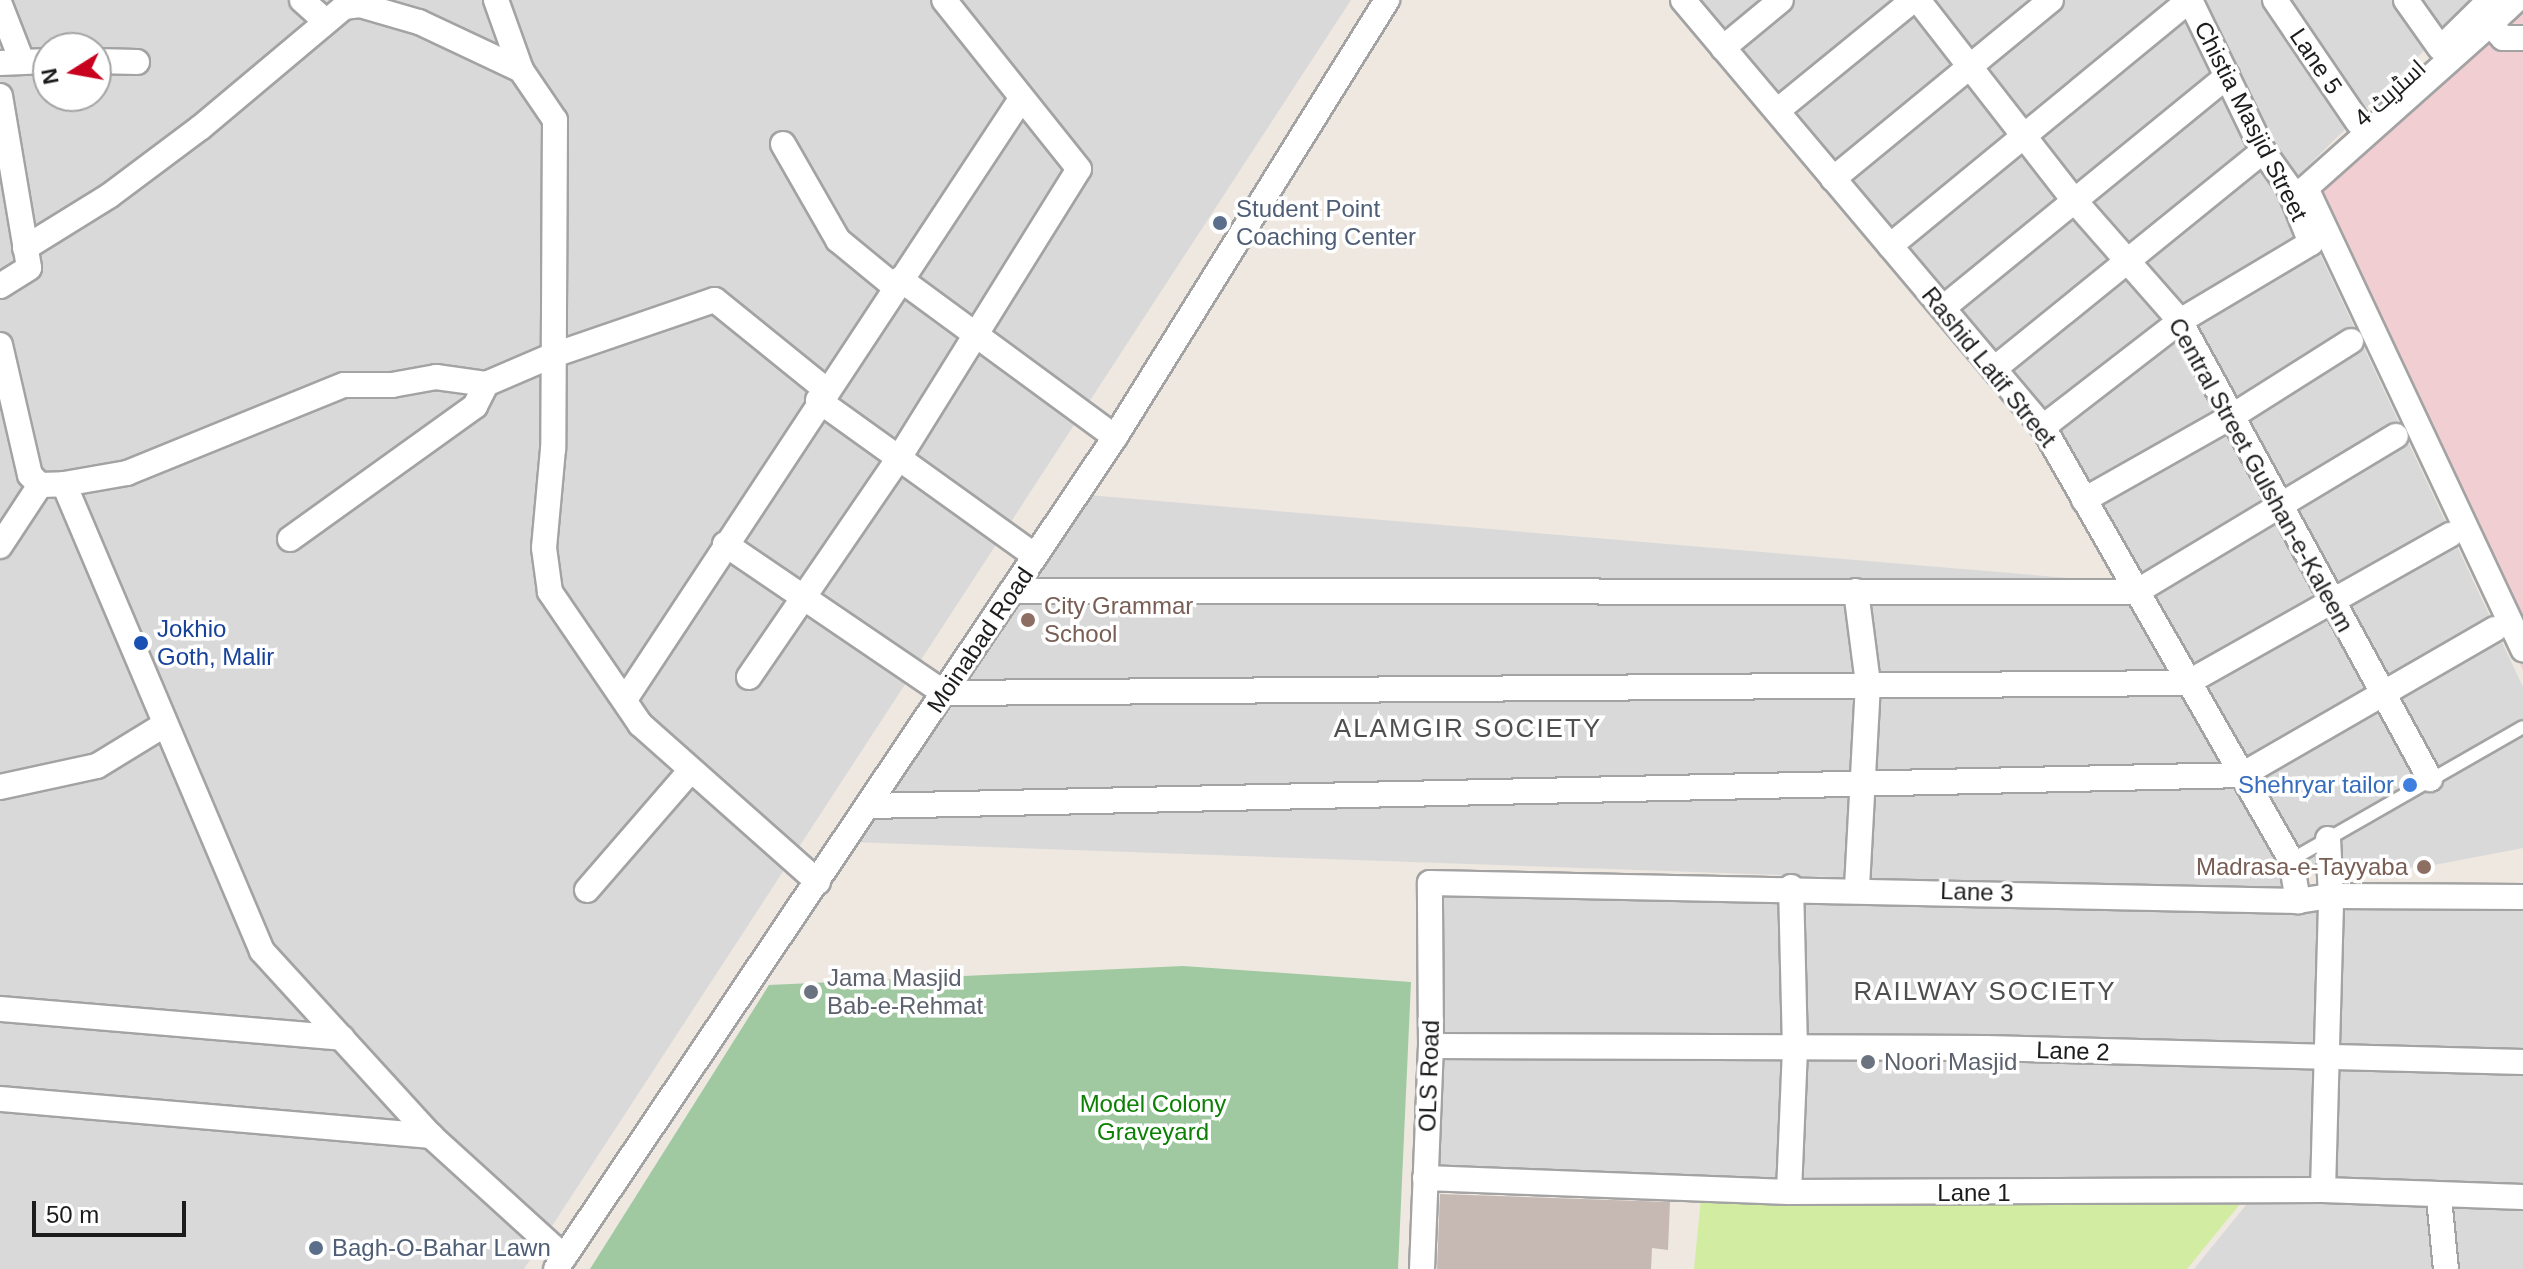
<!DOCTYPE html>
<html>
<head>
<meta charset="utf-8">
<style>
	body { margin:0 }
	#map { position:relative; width:2523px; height:1269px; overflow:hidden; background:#eee8e1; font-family:Arial,Cairo,sans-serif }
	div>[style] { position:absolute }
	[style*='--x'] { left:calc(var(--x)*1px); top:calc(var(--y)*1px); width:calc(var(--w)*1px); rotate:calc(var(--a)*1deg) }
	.residential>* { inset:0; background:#dad9d9 }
	.commercial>* { inset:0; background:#f1ced2 }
	.grass>* { inset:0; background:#d2eda2 }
	.cemetery>* { inset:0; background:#a0c9a1 }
	.building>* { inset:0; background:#c6b9b4 }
	.roads { filter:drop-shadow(2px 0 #a3a3a3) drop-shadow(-2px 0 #a3a3a3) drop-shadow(0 2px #a3a3a3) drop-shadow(0 -2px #a3a3a3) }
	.service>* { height:12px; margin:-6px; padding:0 6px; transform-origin:6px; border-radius:6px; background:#fff }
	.minor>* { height:24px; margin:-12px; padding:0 12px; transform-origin:12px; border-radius:12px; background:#fff }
	.dots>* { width:22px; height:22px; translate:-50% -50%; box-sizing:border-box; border:4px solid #fff; border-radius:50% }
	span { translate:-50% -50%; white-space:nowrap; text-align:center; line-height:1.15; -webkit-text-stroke:7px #fff; paint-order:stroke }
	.street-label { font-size:24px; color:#1c1c1c }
	.service-label { font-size:24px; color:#4e5e75 }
	.left { translate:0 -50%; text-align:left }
	.education-label { font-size:24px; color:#785e54 }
	.right { translate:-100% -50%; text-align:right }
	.transit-label { font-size:24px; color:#164399 }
	.shop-label { font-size:24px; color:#366cbe }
	.worship-label { font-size:24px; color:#5b616d }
	.park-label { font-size:24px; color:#0c8004 }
	.neighbourhood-label { font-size:26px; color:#4f4f4f; letter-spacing:2px }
	.north { position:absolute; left:32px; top:32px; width:80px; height:80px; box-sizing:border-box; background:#fff; border:2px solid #a4a4a4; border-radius:50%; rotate:259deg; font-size:22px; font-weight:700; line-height:32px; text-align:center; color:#1c1c1c }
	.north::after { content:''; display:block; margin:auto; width:28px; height:36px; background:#c8001e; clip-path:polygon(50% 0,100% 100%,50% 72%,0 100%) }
	.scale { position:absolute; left:32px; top:1201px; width:154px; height:36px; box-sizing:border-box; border:4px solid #1c1c1c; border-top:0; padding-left:10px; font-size:24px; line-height:28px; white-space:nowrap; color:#1c1c1c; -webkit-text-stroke:6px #fff; paint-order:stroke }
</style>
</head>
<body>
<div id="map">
	<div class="residential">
		<div style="clip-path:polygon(evenodd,0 0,1351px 0,524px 1269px,0 1269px,0 0,48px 48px,96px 48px,96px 96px,48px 96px,48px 48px)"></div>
		<div style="clip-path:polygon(1683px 0,2475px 0,2288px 186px,2523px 687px,2523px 848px,2424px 867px,2300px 867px,2043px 427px)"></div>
		<div style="clip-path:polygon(1064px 493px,2128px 583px,2279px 849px,2288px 887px,2523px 888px,2523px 1269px,2194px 1269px,2250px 1200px,1425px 1178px,1430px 883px,2060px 885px,850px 842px)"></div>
	</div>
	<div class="commercial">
		<div style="clip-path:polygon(2523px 0,2523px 670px,2294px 186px)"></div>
	</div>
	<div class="grass">
		<div style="clip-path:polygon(1701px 1198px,2240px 1204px,2187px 1269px,1694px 1269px)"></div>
	</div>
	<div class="cemetery">
		<div style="clip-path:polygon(1183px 966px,1411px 982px,1398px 1269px,590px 1269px,769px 985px)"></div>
	</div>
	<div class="building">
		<div style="clip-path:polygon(1440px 1194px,1670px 1202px,1668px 1250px,1652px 1248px,1651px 1269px,1437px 1269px)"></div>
	</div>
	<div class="roads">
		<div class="service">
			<div style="--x:2291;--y:860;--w:267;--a:-29.8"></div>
		</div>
		<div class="minor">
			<div style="--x:302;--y:0;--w:30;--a:42"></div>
			<div style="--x:496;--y:0;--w:74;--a:70.3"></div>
			<div style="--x:521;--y:70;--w:60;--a:55.8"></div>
			<div style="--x:555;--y:120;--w:329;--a:90.3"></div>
			<div style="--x:553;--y:449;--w:99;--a:95.2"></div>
			<div style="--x:544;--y:548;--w:44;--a:82.2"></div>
			<div style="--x:550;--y:592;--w:160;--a:55.7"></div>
			<div style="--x:640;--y:724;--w:238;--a:41.6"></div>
			<div style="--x:1683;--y:0;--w:559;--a:49.87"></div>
			<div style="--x:2043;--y:427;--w:499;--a:60.2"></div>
			<div style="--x:2291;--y:860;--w:42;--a:80.3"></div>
			<div style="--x:1918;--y:0;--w:252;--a:52.1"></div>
			<div style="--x:2073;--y:199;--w:162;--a:48.7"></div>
			<div style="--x:2180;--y:321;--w:522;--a:61.37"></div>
			<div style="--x:2275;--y:0;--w:148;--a:55.8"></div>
			<div style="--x:2406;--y:0;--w:59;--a:54.7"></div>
			<div style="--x:2516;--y:0;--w:35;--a:137"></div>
			<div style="--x:2490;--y:24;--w:19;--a:47"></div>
			<div style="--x:2503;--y:38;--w:20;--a:0"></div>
			<div style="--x:0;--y:5;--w:60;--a:68.6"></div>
			<div style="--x:2490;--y:24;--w:246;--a:138.3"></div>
			<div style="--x:2306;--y:188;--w:510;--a:64.79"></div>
			<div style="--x:2449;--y:40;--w:57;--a:-44.3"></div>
			<div style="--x:1723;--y:48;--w:75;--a:-39.6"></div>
			<div style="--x:96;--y:61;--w:41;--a:1.4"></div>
			<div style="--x:0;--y:63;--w:48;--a:-2.4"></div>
			<div style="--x:0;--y:96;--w:174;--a:80.4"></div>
			<div style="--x:29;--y:268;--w:34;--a:148"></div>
			<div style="--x:1777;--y:111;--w:176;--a:-39.2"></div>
			<div style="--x:783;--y:144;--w:111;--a:60.2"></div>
			<div style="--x:838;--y:240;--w:74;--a:39.5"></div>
			<div style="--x:1833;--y:179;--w:282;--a:-39.4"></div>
			<div style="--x:1890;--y:246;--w:387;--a:-39.4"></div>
			<div style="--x:25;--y:248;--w:99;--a:-31.8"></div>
			<div style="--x:109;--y:196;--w:114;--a:-36.8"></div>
			<div style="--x:200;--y:128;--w:188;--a:-40"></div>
			<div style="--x:344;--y:7;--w:16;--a:-7"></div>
			<div style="--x:360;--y:5;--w:61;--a:16.1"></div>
			<div style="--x:419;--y:22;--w:113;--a:25.2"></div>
			<div style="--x:900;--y:279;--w:267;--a:36.3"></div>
			<div style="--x:1943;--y:308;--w:367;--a:-39.2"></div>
			<div style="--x:0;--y:345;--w:133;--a:77"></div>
			<div style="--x:30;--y:475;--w:14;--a:45"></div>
			<div style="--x:40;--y:485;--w:24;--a:-2"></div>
			<div style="--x:64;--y:484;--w:507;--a:67.02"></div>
			<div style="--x:262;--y:951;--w:251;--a:47.6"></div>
			<div style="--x:431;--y:1136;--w:180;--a:42.3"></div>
			<div style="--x:1994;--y:369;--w:346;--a:-39"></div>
			<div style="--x:818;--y:400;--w:267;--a:35.7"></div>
			<div style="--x:2043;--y:427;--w:173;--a:-37.7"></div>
			<div style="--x:2180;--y:321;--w:152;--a:-30.8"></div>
			<div style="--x:2311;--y:243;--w:61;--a:-112"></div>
			<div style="--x:2288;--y:186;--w:43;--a:-125.5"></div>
			<div style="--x:2263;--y:151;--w:168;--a:-115.8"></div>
			<div style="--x:64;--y:484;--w:64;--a:-9.9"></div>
			<div style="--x:127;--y:473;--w:234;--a:-22.1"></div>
			<div style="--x:344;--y:385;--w:48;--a:0"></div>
			<div style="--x:392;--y:385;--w:45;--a:-10.3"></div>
			<div style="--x:436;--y:377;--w:50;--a:8"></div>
			<div style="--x:486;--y:384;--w:71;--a:-23.3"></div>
			<div style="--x:551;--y:356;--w:173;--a:-18.9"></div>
			<div style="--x:715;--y:300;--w:141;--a:39"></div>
			<div style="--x:2084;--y:500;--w:169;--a:-29.5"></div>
			<div style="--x:2231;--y:417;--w:142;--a:-32.3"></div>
			<div style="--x:290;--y:539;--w:228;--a:-35.7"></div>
			<div style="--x:475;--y:406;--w:25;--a:-63"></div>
			<div style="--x:725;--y:544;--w:265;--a:34.2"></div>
			<div style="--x:944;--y:693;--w:1243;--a:-0.46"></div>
			<div style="--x:2187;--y:683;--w:302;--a:-29.4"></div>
			<div style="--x:0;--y:546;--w:73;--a:-56.7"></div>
			<div style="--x:1012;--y:591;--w:1124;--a:0.05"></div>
			<div style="--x:2136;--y:592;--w:303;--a:-31"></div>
			<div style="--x:1856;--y:591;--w:94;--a:82.6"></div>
			<div style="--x:1868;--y:684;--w:204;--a:93.1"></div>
			<div style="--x:749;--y:677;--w:265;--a:-55.6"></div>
			<div style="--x:899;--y:458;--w:340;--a:-58.1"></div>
			<div style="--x:1079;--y:169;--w:216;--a:-128.6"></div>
			<div style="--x:626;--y:698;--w:718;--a:-56.6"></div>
			<div style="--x:0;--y:787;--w:99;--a:-12.2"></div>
			<div style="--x:97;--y:766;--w:79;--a:-31.5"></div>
			<div style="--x:869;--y:806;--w:1373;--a:-1.29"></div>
			<div style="--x:2242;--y:775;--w:292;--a:-30"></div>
			<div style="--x:587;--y:890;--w:159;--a:-49.1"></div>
			<div style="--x:0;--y:1009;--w:343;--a:4.8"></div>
			<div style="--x:1431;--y:1046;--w:555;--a:0.21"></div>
			<div style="--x:1986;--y:1048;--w:537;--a:1.49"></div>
			<div style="--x:0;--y:1099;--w:433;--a:4.9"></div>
			<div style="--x:1425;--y:1178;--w:364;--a:2.2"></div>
			<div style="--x:1789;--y:1192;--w:534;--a:-0.21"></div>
			<div style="--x:2323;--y:1190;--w:200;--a:2"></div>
			<div style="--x:2323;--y:1190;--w:294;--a:-88.4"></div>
			<div style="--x:2331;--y:896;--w:57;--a:-93"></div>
			<div style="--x:1789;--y:1192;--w:143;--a:-87.6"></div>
			<div style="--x:1795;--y:1049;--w:162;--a:-91.4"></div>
			<div style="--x:2439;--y:1198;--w:71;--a:84.4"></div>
			<div style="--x:556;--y:1269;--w:1002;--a:-56.1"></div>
			<div style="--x:1115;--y:437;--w:515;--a:-58.1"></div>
			<div style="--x:1422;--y:1269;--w:223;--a:-87.7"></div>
			<div style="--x:1431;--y:1046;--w:163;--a:-90.4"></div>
			<div style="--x:1430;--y:883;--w:868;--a:1.19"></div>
			<div style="--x:2298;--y:901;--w:33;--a:-9"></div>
			<div style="--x:2331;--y:896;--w:192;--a:0.3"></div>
		</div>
	</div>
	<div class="dots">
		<div style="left:1220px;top:223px;background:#5c6f8a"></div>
		<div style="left:1028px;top:620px;background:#8d6e63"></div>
		<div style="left:141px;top:643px;background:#1a4fb4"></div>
		<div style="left:2410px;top:785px;background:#3f7fe0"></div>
		<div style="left:2424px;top:867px;background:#8d6e63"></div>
		<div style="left:811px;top:992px;background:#6b7280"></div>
		<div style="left:1868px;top:1062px;background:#6b7280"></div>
		<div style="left:316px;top:1248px;background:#5c6f8a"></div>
	</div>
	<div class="street-label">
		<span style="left:2316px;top:61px;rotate:56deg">Lane 5</span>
		<span style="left:2390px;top:93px;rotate:-42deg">اسٹریٹ 4</span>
		<span style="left:2251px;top:121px;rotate:63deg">Chistia Masjid Street</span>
		<span style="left:1989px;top:367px;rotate:51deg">Rashid Latif Street</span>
		<span style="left:2261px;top:475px;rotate:61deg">Central Street Gulshan-e-Kaleem</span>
		<span style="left:980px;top:640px;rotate:-56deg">Moinabad Road</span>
		<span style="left:1977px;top:892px;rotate:2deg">Lane 3</span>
		<span style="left:2073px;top:1051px;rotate:2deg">Lane 2</span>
		<span style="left:1429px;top:1076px;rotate:-88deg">OLS Road</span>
		<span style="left:1974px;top:1193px">Lane 1</span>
	</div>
	<div class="service-label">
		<span class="left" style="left:1236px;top:223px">Student Point<br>Coaching Center</span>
		<span class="left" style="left:332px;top:1248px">Bagh-O-Bahar Lawn</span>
	</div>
	<div class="education-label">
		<span class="left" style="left:1044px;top:620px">City Grammar<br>School</span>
		<span class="right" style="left:2408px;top:867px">Madrasa-e-Tayyaba</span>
	</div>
	<div class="transit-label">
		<span class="left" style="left:157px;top:643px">Jokhio<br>Goth, Malir</span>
	</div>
	<div class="shop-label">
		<span class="right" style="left:2394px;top:785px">Shehryar tailor</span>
	</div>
	<div class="worship-label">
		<span class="left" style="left:827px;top:992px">Jama Masjid<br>Bab-e-Rehmat</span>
		<span class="left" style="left:1884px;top:1062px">Noori Masjid</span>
	</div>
	<div class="park-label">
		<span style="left:1153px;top:1118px">Model Colony<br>Graveyard</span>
	</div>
	<div class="neighbourhood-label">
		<span style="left:1468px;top:729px">ALAMGIR SOCIETY</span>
		<span style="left:1985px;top:992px">RAILWAY SOCIETY</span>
	</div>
	<div class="north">N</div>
	<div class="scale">50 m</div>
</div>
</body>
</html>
